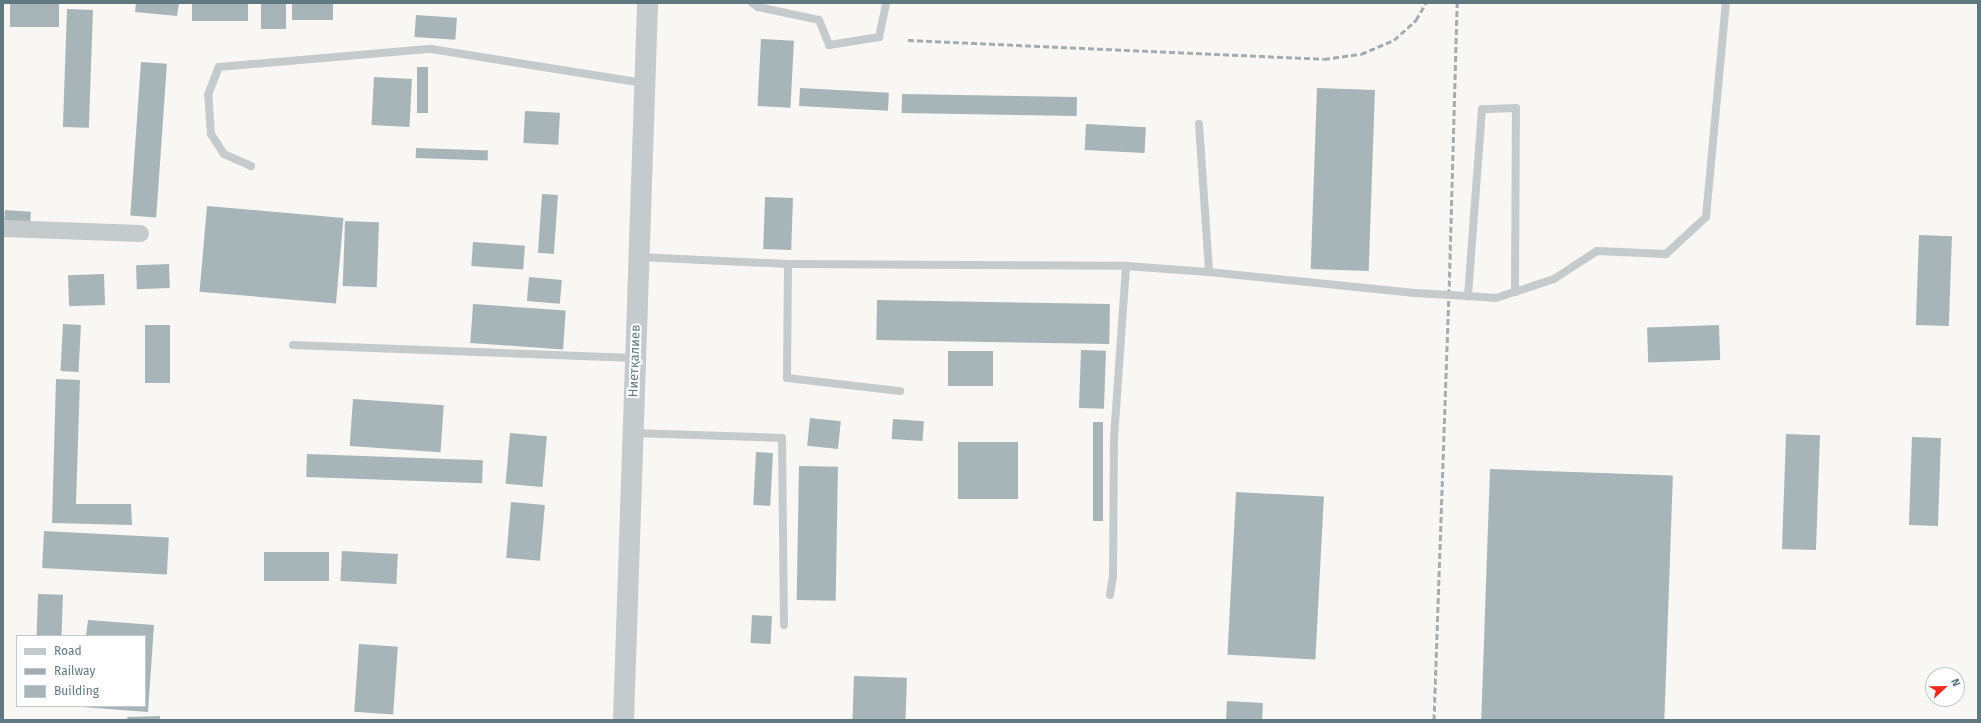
<!DOCTYPE html>
<html>
<head>
<meta charset="utf-8">
<style>
	body { margin:0 }
	#map { position:relative; width:1981px; height:723px; overflow:hidden; background:#f8f7f4; font-family:"Fira Sans",sans-serif }
	div>[style] { position:absolute }
	[style*='--x'] { left:calc(var(--x)*1px); top:calc(var(--y)*1px); width:calc(var(--w)*1px); rotate:calc(var(--a)*1deg) }
	.building>* { inset:0; background:#a8b5b8; transform-origin:0 0 }
	.service>* { height:8px; margin:-4px; padding:0 4px; transform-origin:4px; border-radius:4px; background:#c5cacc }
	.minor>* { height:17px; margin:-8.5px; padding:0 8.5px; transform-origin:8.5px; border-radius:8.5px; background:#c5cacc }
	.tertiary>* { height:21px; margin:-10.5px; padding:0 10.5px; transform-origin:10.5px; border-radius:10.5px; background:#c5cacc }
	.rail>* { height:3px; margin-top:-1.5px; transform-origin:0; background:repeating-linear-gradient(90deg,#a3acb0 0 6px,transparent 0 9px) }
	.service-bridge>* { height:8px; margin:-4px; padding:0 4px; transform-origin:4px; border-radius:4px; background:#c5cacc }
	span { translate:-50% -50%; white-space:nowrap; text-align:center; line-height:1.15; -webkit-text-stroke:4px #fff; paint-order:stroke }
	.street-label { font-size:13px; color:#607981 }
	.frame { position:absolute; inset:0; border:4px solid #607981; pointer-events:none }
	.legend { position:absolute; left:16px; top:635px; width:130px; height:72px; box-sizing:border-box; background:#fff; border:1px solid #bfc9cd; margin:0; padding:5px 7px; list-style:none; font-size:12px; color:#607981 }
	.legend li { display:flex; align-items:center; gap:8px; height:20px }
	.legend b { width:20px; border:1px solid #bfc9cd }
	.north { position:absolute; left:1925px; top:667px; width:40px; height:40px; box-sizing:border-box; background:#fff; border:1px solid #bfc9cd; border-radius:50%; rotate:68deg; font-size:11px; font-weight:700; line-height:16px; text-align:center; color:#607981 }
	.north::after { content:''; display:block; margin:auto; width:14px; height:18px; background:#ee2b1e; clip-path:polygon(50% 0,100% 100%,50% 72%,0 100%) }
</style>
</head>
<body>
<div id="map">
	<div class="building">
		<div style="left:10px;top:3px;width:49px;height:24px"></div>
		<div style="clip-path:polygon(136px 3px,179px 3px,177px 16px,135px 12px)"></div>
		<div style="left:192px;top:3px;width:56px;height:18px"></div>
		<div style="left:261px;top:3px;width:25px;height:26px"></div>
		<div style="left:292px;top:3px;width:41px;height:17px"></div>
		<div style="left:67px;top:9px;width:26px;height:118px;rotate:2deg"></div>
		<div style="left:416px;top:15px;width:41px;height:22px;rotate:4deg"></div>
		<div style="left:761px;top:39px;width:33px;height:67px;rotate:3deg"></div>
		<div style="left:141px;top:62px;width:26px;height:154px;rotate:4deg"></div>
		<div style="left:417px;top:67px;width:11px;height:46px"></div>
		<div style="left:374px;top:77px;width:38px;height:48px;rotate:3deg"></div>
		<div style="left:800px;top:88px;width:89px;height:18px;rotate:3deg"></div>
		<div style="left:1317px;top:88px;width:58px;height:181px;rotate:2deg"></div>
		<div style="left:902px;top:94px;width:175px;height:19px;rotate:1deg"></div>
		<div style="left:525px;top:111px;width:35px;height:32px;rotate:3deg"></div>
		<div style="left:1086px;top:124px;width:60px;height:26px;rotate:3deg"></div>
		<div style="left:416px;top:148px;width:72px;height:10px;rotate:2deg"></div>
		<div style="left:542px;top:194px;width:16px;height:59px;rotate:4deg"></div>
		<div style="left:765px;top:197px;width:28px;height:52px;rotate:2deg"></div>
		<div style="left:207px;top:206px;width:137px;height:86px;rotate:5deg"></div>
		<div style="left:5px;top:210px;width:26px;height:14px;rotate:4deg"></div>
		<div style="left:345px;top:221px;width:34px;height:65px;rotate:2deg"></div>
		<div style="left:1919px;top:235px;width:33px;height:90px;rotate:2deg"></div>
		<div style="left:473px;top:242px;width:52px;height:24px;rotate:4deg"></div>
		<div style="left:169px;top:264px;width:24px;height:33px;rotate:88deg"></div>
		<div style="left:104px;top:274px;width:31px;height:36px;rotate:88deg"></div>
		<div style="left:529px;top:277px;width:33px;height:24px;rotate:5deg"></div>
		<div style="left:877px;top:300px;width:233px;height:40px;rotate:1deg"></div>
		<div style="left:473px;top:304px;width:93px;height:39px;rotate:4deg"></div>
		<div style="left:63px;top:324px;width:18px;height:47px;rotate:3deg"></div>
		<div style="left:145px;top:325px;width:25px;height:58px"></div>
		<div style="left:1719px;top:325px;width:35px;height:72px;rotate:88deg"></div>
		<div style="left:1081px;top:350px;width:25px;height:58px;rotate:2deg"></div>
		<div style="left:993px;top:351px;width:35px;height:45px;rotate:90deg"></div>
		<div style="clip-path:polygon(56px 379px,80px 380px,76px 504px,131px 504px,132px 525px,52px 523px)"></div>
		<div style="left:353px;top:399px;width:91px;height:47px;rotate:4deg"></div>
		<div style="left:810px;top:418px;width:31px;height:28px;rotate:6deg"></div>
		<div style="left:893px;top:419px;width:31px;height:20px;rotate:4deg"></div>
		<div style="left:1093px;top:422px;width:10px;height:99px"></div>
		<div style="left:510px;top:433px;width:37px;height:51px;rotate:5deg"></div>
		<div style="left:1786px;top:434px;width:34px;height:115px;rotate:2deg"></div>
		<div style="left:1912px;top:437px;width:29px;height:88px;rotate:2deg"></div>
		<div style="left:958px;top:442px;width:60px;height:57px"></div>
		<div style="left:756px;top:452px;width:17px;height:53px;rotate:3deg"></div>
		<div style="left:307px;top:454px;width:176px;height:23px;rotate:2deg"></div>
		<div style="left:799px;top:466px;width:39px;height:134px;rotate:1deg"></div>
		<div style="left:1490px;top:469px;width:183px;height:251px;rotate:2deg"></div>
		<div style="left:1236px;top:492px;width:88px;height:163px;rotate:3deg"></div>
		<div style="left:511px;top:502px;width:34px;height:56px;rotate:5deg"></div>
		<div style="left:44px;top:531px;width:125px;height:37px;rotate:3deg"></div>
		<div style="left:342px;top:551px;width:56px;height:30px;rotate:3deg"></div>
		<div style="left:264px;top:552px;width:65px;height:29px"></div>
		<div style="left:38px;top:594px;width:25px;height:42px;rotate:2deg"></div>
		<div style="left:752px;top:615px;width:20px;height:28px;rotate:3deg"></div>
		<div style="clip-path:polygon(88px 620px,154px 625px,148px 712px,82px 707px,145px 706px,145px 636px,86px 636px)"></div>
		<div style="left:359px;top:644px;width:39px;height:68px;rotate:4deg"></div>
		<div style="left:854px;top:676px;width:53px;height:44px;rotate:2deg"></div>
		<div style="left:1227px;top:701px;width:36px;height:19px;rotate:3deg"></div>
		<div style="clip-path:polygon(160px 716px,160px 720px,128px 720px,127px 717px)"></div>
	</div>
	<div class="service">
		<div style="--x:752;--y:3;--w:7;--a:34"></div>
		<div style="--x:758;--y:7;--w:62;--a:12"></div>
		<div style="--x:819;--y:20;--w:27;--a:68"></div>
		<div style="--x:829;--y:45;--w:51;--a:-9.1"></div>
		<div style="--x:879;--y:37;--w:35;--a:-78"></div>
		<div style="--x:1199;--y:124;--w:148;--a:86.1"></div>
		<div style="--x:251;--y:166;--w:30;--a:-156"></div>
		<div style="--x:224;--y:154;--w:24;--a:-123"></div>
		<div style="--x:211;--y:134;--w:39;--a:-94"></div>
		<div style="--x:208;--y:95;--w:30;--a:-69"></div>
		<div style="--x:219;--y:67;--w:213;--a:-4.9"></div>
		<div style="--x:431;--y:49;--w:215;--a:9.1"></div>
		<div style="--x:639;--y:257;--w:149;--a:2.7"></div>
		<div style="--x:788;--y:264;--w:338;--a:0.3"></div>
		<div style="--x:1126;--y:266;--w:83;--a:4.1"></div>
		<div style="--x:1209;--y:272;--w:207;--a:5.8"></div>
		<div style="--x:788;--y:264;--w:114;--a:90.5"></div>
		<div style="--x:787;--y:378;--w:114;--a:6.6"></div>
		<div style="--x:1515;--y:292;--w:184;--a:-89.7"></div>
		<div style="--x:1516;--y:108;--w:34;--a:178"></div>
		<div style="--x:1482;--y:109;--w:188;--a:94.3"></div>
		<div style="--x:1468;--y:296;--w:28;--a:4"></div>
		<div style="--x:1496;--y:298;--w:20;--a:-18"></div>
		<div style="--x:1515;--y:292;--w:41;--a:-18.4"></div>
		<div style="--x:1554;--y:279;--w:51;--a:-33.1"></div>
		<div style="--x:1597;--y:251;--w:69;--a:2.5"></div>
		<div style="--x:1666;--y:254;--w:54;--a:-42.8"></div>
		<div style="--x:1706;--y:217;--w:215;--a:-84.7"></div>
		<div style="--x:293;--y:345;--w:341;--a:2.2"></div>
		<div style="--x:633;--y:433;--w:149;--a:1.9"></div>
		<div style="--x:782;--y:438;--w:187;--a:89.4"></div>
		<div style="--x:1110;--y:595;--w:18;--a:-81"></div>
		<div style="--x:1113;--y:577;--w:139;--a:-89.6"></div>
		<div style="--x:1114;--y:438;--w:172;--a:-86"></div>
	</div>
	<div class="minor">
		<div style="--x:3;--y:228;--w:137;--a:2.1"></div>
	</div>
	<div class="tertiary">
		<div style="--x:623;--y:720;--w:717;--a:-88.08"></div>
	</div>
	<div class="rail">
		<div style="--x:908;--y:40;--w:416;--a:2.6"></div>
		<div style="--x:1324;--y:59;--w:37;--a:-8"></div>
		<div style="--x:1361;--y:54;--w:36;--a:-23"></div>
		<div style="--x:1394;--y:40;--w:30;--a:-42"></div>
		<div style="--x:1416;--y:20;--w:20;--a:-60"></div>
		<div style="--x:1434;--y:720;--w:425;--a:-88"></div>
		<div style="--x:1449;--y:295;--w:292;--a:-88.4"></div>
	</div>
	<div class="service-bridge">
		<div style="--x:1415;--y:293;--w:53;--a:3.2"></div>
	</div>
	<div class="street-label">
		<span style="left:635px;top:361px;rotate:-88deg">Ниетқалиев</span>
	</div>
	<div class="frame"></div>
	<ul class="legend">
	<li><b style="height:5px;background:#c5cacc"></b>Road</li>
	<li><b style="height:5px;background:#a3acb0"></b>Railway</li>
	<li><b style="height:11px;background:#a8b5b8"></b>Building</li>
	</ul>
	<div class="north">N</div>
</div>
</body>
</html>
